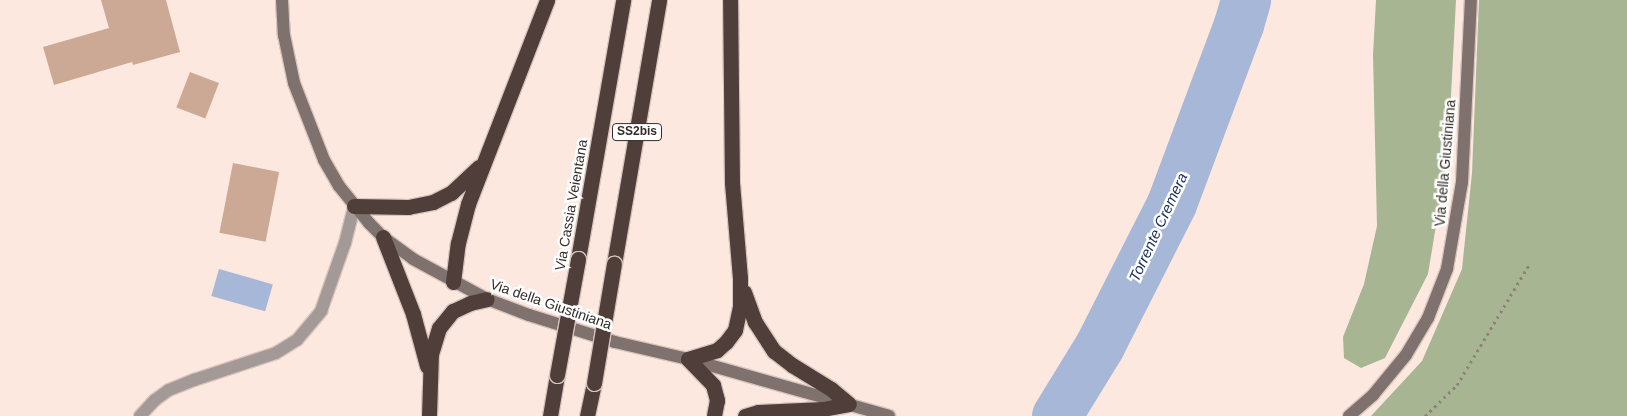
<!DOCTYPE html>
<html>
<head>
<meta charset="utf-8">
<style>
	body { margin:0 }
	#map { position:relative; width:1627px; height:416px; overflow:hidden; background:#fde8df; font-family:Helvetica,sans-serif }
	div>[style] { position:absolute }
	[style*='--x'] { left:calc(var(--x)*1px); top:calc(var(--y)*1px); width:calc(var(--w)*1px); rotate:calc(var(--a)*1deg) }
	.forest>* { inset:0; background:#a8b593 }
	.water>* { inset:0; background:#a6b7d7; transform-origin:0 0 }
	.river>* { height:50px; margin:-25px; padding:0 25px; transform-origin:25px; border-radius:25px; background:#a6b7d7 }
	.building>* { inset:0; background:#cca994; transform-origin:0 0 }
	.path>* { height:3px; margin-top:-1.5px; transform-origin:0; background:repeating-linear-gradient(90deg,#8e817a 0 2.5px,transparent 0 6.5px) }
	.roads { filter:drop-shadow(1px 0 #d9c6be) drop-shadow(-1px 0 #d9c6be) drop-shadow(0 1px #d9c6be) drop-shadow(0 -1px #d9c6be) }
	.street>* { height:12px; margin:-6px; padding:0 6px; transform-origin:6px; border-radius:6px; background:#a39997 }
	.secondary>* { height:12px; margin:-6px; padding:0 6px; transform-origin:6px; border-radius:6px; background:#7f716e }
	.highway>* { height:15px; margin:-7.5px; padding:0 7.5px; transform-origin:7.5px; border-radius:7.5px; background:#4f3e39 }
	.bridges { filter:drop-shadow(1px 0 #d9c6be) drop-shadow(-1px 0 #d9c6be) drop-shadow(0 1px #d9c6be) drop-shadow(0 -1px #d9c6be) }
	.highway-bridge>* { height:15px; margin:-7.5px; padding:0 7.5px; transform-origin:7.5px; border-radius:7.5px; background:#4f3e39 }
	span { translate:-50% -50%; white-space:nowrap; text-align:center; line-height:1.15; -webkit-text-stroke:5px #fff; paint-order:stroke }
	.shield-label span { padding:1px 4px; background:#fff; border:1px solid; border-radius:4px; -webkit-text-stroke-width:0 }
	.shield-label { font-size:12px; color:#332c28; font-weight:700 }
	.street-label { font-size:14px; color:#332c28 }
	.water-label { font-size:15px; color:#182d57; font-style:italic }
</style>
</head>
<body>
<div id="map">
	<div class="forest">
		<div style="clip-path:polygon(1376px 0,1456px 0,1448px 153px,1428px 274px,1385px 358px,1361px 368px,1344px 358px,1343px 337px,1364px 284px,1377px 226px,1373px 55px)"></div>
		<div style="clip-path:polygon(1479px 0,1627px 0,1627px 416px,1371px 416px,1422px 361px,1462px 269px,1472px 173px)"></div>
	</div>
	<div class="water">
		<div style="left:219px;top:269px;width:56px;height:28px;rotate:16deg"></div>
	</div>
	<div class="river">
		<div style="--x:1057;--y:416;--w:82;--a:-58.4"></div>
		<div style="--x:1100;--y:346;--w:159;--a:-63.1"></div>
		<div style="--x:1172;--y:204;--w:191;--a:-69.5"></div>
		<div style="--x:1239;--y:25;--w:26;--a:-74"></div>
	</div>
	<div class="building">
		<div style="clip-path:polygon(101px 0,166px 0,180px 52px,133px 65px,132px 62px,54px 85px,43px 47px,109px 28px)"></div>
		<div style="left:190px;top:72px;width:31px;height:38px;rotate:21deg"></div>
		<div style="left:233px;top:163px;width:47px;height:71px;rotate:11deg"></div>
	</div>
	<div class="path">
		<div style="--x:1425;--y:416;--w:45;--a:-44.1"></div>
		<div style="--x:1457;--y:385;--w:142;--a:-59.1"></div>
	</div>
	<div class="roads">
		<div class="street">
			<div style="--x:140;--y:416;--w:22;--a:-47"></div>
			<div style="--x:155;--y:400;--w:17;--a:-36"></div>
			<div style="--x:169;--y:390;--w:27;--a:-22"></div>
			<div style="--x:194;--y:380;--w:86;--a:-18.2"></div>
			<div style="--x:276;--y:353;--w:25;--a:-32"></div>
			<div style="--x:297;--y:340;--w:38;--a:-50"></div>
			<div style="--x:321;--y:311;--w:72;--a:-70.6"></div>
			<div style="--x:345;--y:243;--w:38;--a:-76"></div>
		</div>
		<div class="secondary">
			<div style="--x:282;--y:0;--w:35;--a:87"></div>
			<div style="--x:284;--y:35;--w:49;--a:78.2"></div>
			<div style="--x:294;--y:83;--w:83;--a:68.7"></div>
			<div style="--x:324;--y:160;--w:30;--a:60"></div>
			<div style="--x:339;--y:186;--w:48;--a:51"></div>
			<div style="--x:369;--y:223;--w:20;--a:45"></div>
			<div style="--x:383;--y:237;--w:37;--a:36"></div>
			<div style="--x:413;--y:259;--w:84;--a:28.4"></div>
			<div style="--x:487;--y:299;--w:45;--a:20.9"></div>
			<div style="--x:529;--y:315;--w:90;--a:17.4"></div>
			<div style="--x:615;--y:342;--w:75;--a:13.1"></div>
			<div style="--x:688;--y:359;--w:209;--a:15.8"></div>
			<div style="--x:1349;--y:416;--w:32;--a:-41"></div>
			<div style="--x:1373;--y:395;--w:52;--a:-50.5"></div>
			<div style="--x:1406;--y:355;--w:43;--a:-59.3"></div>
			<div style="--x:1428;--y:318;--w:53;--a:-68.8"></div>
			<div style="--x:1447;--y:269;--w:88;--a:-80.2"></div>
			<div style="--x:1462;--y:182;--w:182;--a:-87.2"></div>
		</div>
		<div class="highway">
			<div style="--x:354;--y:206;--w:54;--a:1.1"></div>
			<div style="--x:408;--y:207;--w:25;--a:-11"></div>
			<div style="--x:433;--y:202;--w:20;--a:-27"></div>
			<div style="--x:451;--y:193;--w:38;--a:-43"></div>
			<div style="--x:383;--y:237;--w:83;--a:68.7"></div>
			<div style="--x:413;--y:314;--w:54;--a:74.9"></div>
			<div style="--x:578;--y:259;--w:263;--a:-80.1"></div>
			<div style="--x:614;--y:264;--w:268;--a:-80.3"></div>
			<div style="--x:453;--y:282;--w:39;--a:-83"></div>
			<div style="--x:458;--y:243;--w:40;--a:-75.6"></div>
			<div style="--x:468;--y:204;--w:219;--a:-68.8"></div>
			<div style="--x:744;--y:292;--w:32;--a:70"></div>
			<div style="--x:755;--y:322;--w:35;--a:57"></div>
			<div style="--x:774;--y:351;--w:23;--a:38"></div>
			<div style="--x:792;--y:365;--w:46;--a:31.6"></div>
			<div style="--x:831;--y:389;--w:23;--a:40"></div>
			<div style="--x:688;--y:359;--w:30;--a:-17"></div>
			<div style="--x:717;--y:350;--w:12;--a:-42"></div>
			<div style="--x:726;--y:342;--w:15;--a:-53"></div>
			<div style="--x:735;--y:330;--w:24;--a:-78"></div>
			<div style="--x:740;--y:307;--w:29;--a:-90"></div>
			<div style="--x:740;--y:278;--w:95;--a:-94.8"></div>
			<div style="--x:732;--y:183;--w:183;--a:-90.6"></div>
			<div style="--x:688;--y:359;--w:36;--a:46"></div>
			<div style="--x:713;--y:385;--w:16;--a:75"></div>
			<div style="--x:717;--y:400;--w:16;--a:101"></div>
			<div style="--x:429;--y:416;--w:62;--a:-88.2"></div>
			<div style="--x:431;--y:354;--w:27;--a:-73"></div>
			<div style="--x:439;--y:328;--w:22;--a:-51"></div>
			<div style="--x:453;--y:311;--w:19;--a:-25"></div>
			<div style="--x:470;--y:303;--w:17;--a:-13"></div>
			<div style="--x:550;--y:416;--w:42;--a:-80.3"></div>
			<div style="--x:587;--y:416;--w:34;--a:-78"></div>
			<div style="--x:745;--y:416;--w:14;--a:-17"></div>
			<div style="--x:758;--y:412;--w:65;--a:-2.6"></div>
			<div style="--x:823;--y:409;--w:26;--a:-11"></div>
		</div>
	</div>
	<div class="bridges">
		<div class="highway-bridge">
			<div style="--x:557;--y:375;--w:118;--a:-79.7"></div>
			<div style="--x:594;--y:383;--w:121;--a:-80.5"></div>
		</div>
	</div>
	<div class="shield-label">
		<span style="left:637px;top:132px">SS2bis</span>
	</div>
	<div class="street-label">
		<span style="left:1445px;top:163px;rotate:-85deg">Via della Giustiniana</span>
		<span style="left:571px;top:205px;rotate:-80deg">Via Cassia Veientana</span>
		<span style="left:551px;top:304px;rotate:19deg">Via della Giustiniana</span>
	</div>
	<div class="water-label">
		<span style="left:1158px;top:227px;rotate:-65deg">Torrente Cremera</span>
	</div>
</div>
</body>
</html>
